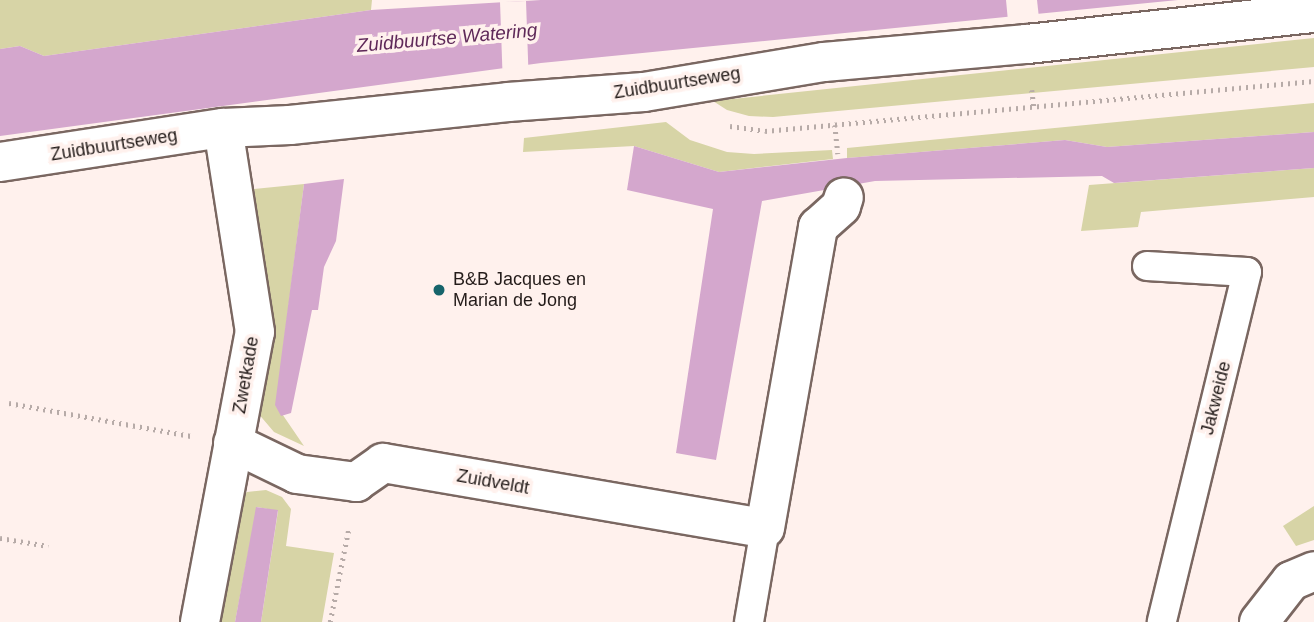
<!DOCTYPE html>
<html>
<head>
<meta charset="utf-8">
<style>
	body { margin:0 }
	#map { position:relative; width:1314px; height:622px; overflow:hidden; background:#fff1ed; font-family:Arial,sans-serif }
	div>[style] { position:absolute }
	[style*='--x'] { left:calc(var(--x)*1px); top:calc(var(--y)*1px); width:calc(var(--w)*1px); rotate:calc(var(--a)*1deg) }
	.green>* { inset:0; background:#d7d4a6 }
	.water>* { inset:0; background:#d4a7cd }
	.pier>* { inset:0; background:#fff1ed; transform-origin:0 0 }
	.path>* { height:4.5px; margin-top:-2.25px; transform-origin:0; background:repeating-linear-gradient(90deg,#b7aba8 0 2px,transparent 0 7px) }
	.roads { filter:drop-shadow(2px 0 #7a6761) drop-shadow(-2px 0 #7a6761) drop-shadow(0 2px #7a6761) drop-shadow(0 -2px #7a6761) }
	.lane>* { height:28px; margin:-14px; padding:0 14px; transform-origin:14px; border-radius:14px; background:#fff }
	.street>* { height:38px; margin:-19px; padding:0 19px; transform-origin:19px; border-radius:19px; background:#fff }
	.dots>* { width:19px; height:19px; translate:-50% -50%; box-sizing:border-box; border:4px solid #fff1ed; border-radius:50% }
	span { translate:-50% -50%; white-space:nowrap; text-align:center; line-height:1.15; -webkit-text-stroke:7px #fff1ed; paint-order:stroke }
	.street-label { font-size:18px; color:#241c1a }
	.poi-label { font-size:18px; color:#241c1a }
	.left { translate:0 -50%; text-align:left }
	.water-label { font-size:19px; color:#5f2959; font-style:italic }
</style>
</head>
<body>
<div id="map">
	<div class="green">
		<div style="clip-path:polygon(0 0,372px 0,371px 10px,44px 56px,20px 46px,0 49px)"></div>
		<div style="clip-path:polygon(1314px 38px,1314px 67px,773px 117px,749px 116px,727px 110px,713px 101px)"></div>
		<div style="clip-path:polygon(1314px 103px,1314px 132px,1107px 147px,1065px 140px,847px 158px,847px 148px)"></div>
		<div style="clip-path:polygon(666px 122px,690px 140px,727px 152px,754px 154px,832px 150px,833px 159px,719px 172px,634px 146px,523px 152px,524px 138px)"></div>
		<div style="clip-path:polygon(1314px 168px,1314px 197px,1141px 212px,1138px 227px,1081px 231px,1089px 185px)"></div>
		<div style="clip-path:polygon(304px 184px,276px 405px,304px 446px,274px 432px,257px 412px,271px 318px,254px 189px)"></div>
		<div style="clip-path:polygon(266px 490px,282px 497px,291px 509px,286px 546px,334px 553px,322px 622px,261px 622px,278px 511px,257px 507px,235px 622px,215px 622px,235px 504px,247px 492px)"></div>
		<div style="clip-path:polygon(1314px 506px,1314px 540px,1296px 546px,1283px 526px)"></div>
	</div>
	<div class="water">
		<div style="clip-path:polygon(541px 0,1178px 0,541px 63px,0 136px,0 49px,20px 46px,44px 56px,371px 10px)"></div>
		<div style="clip-path:polygon(1314px 132px,1314px 168px,1114px 183px,1102px 176px,875px 181px,762px 201px,716px 460px,676px 453px,713px 209px,627px 190px,634px 146px,719px 172px,847px 158px,1065px 140px,1107px 147px)"></div>
		<div style="clip-path:polygon(344px 179px,336px 241px,324px 267px,318px 310px,312px 310px,291px 413px,281px 416px,275px 405px,304px 184px)"></div>
		<div style="clip-path:polygon(256px 507px,278px 510px,261px 622px,235px 622px)"></div>
	</div>
	<div class="pier">
		<div style="clip-path:polygon(1006px 0,1037px 0,1039px 18px,1008px 21px)"></div>
		<div style="left:526px;top:1px;width:67px;height:26px;rotate:88deg"></div>
	</div>
	<div class="path">
		<div style="--x:1032;--y:90;--w:17;--a:83"></div>
		<div style="--x:835;--y:125;--w:29;--a:84"></div>
		<div style="--x:730;--y:126;--w:35;--a:8"></div>
		<div style="--x:765;--y:131;--w:551;--a:-5.2"></div>
		<div style="--x:9;--y:403;--w:185;--a:10.3"></div>
		<div style="--x:0;--y:538;--w:49;--a:9.5"></div>
		<div style="--x:330;--y:622;--w:97;--a:-78.7"></div>
	</div>
	<div class="roads">
		<div class="lane">
			<div style="--x:1147;--y:266;--w:100;--a:3.4"></div>
			<div style="--x:1247;--y:272;--w:360;--a:103.7"></div>
			<div style="--x:749;--y:622;--w:95;--a:-80.3"></div>
		</div>
		<div class="street">
			<div style="--x:0;--y:162;--w:226;--a:-8.7"></div>
			<div style="--x:223;--y:128;--w:67;--a:-2.6"></div>
			<div style="--x:290;--y:125;--w:219;--a:-6"></div>
			<div style="--x:508;--y:102;--w:136;--a:-4.2"></div>
			<div style="--x:644;--y:92;--w:182;--a:-9.5"></div>
			<div style="--x:824;--y:62;--w:204;--a:-5.1"></div>
			<div style="--x:1027;--y:44;--w:289;--a:-6.2"></div>
			<div style="--x:233;--y:443;--w:71;--a:25.8"></div>
			<div style="--x:297;--y:474;--w:60;--a:7.7"></div>
			<div style="--x:356;--y:482;--w:33;--a:-35"></div>
			<div style="--x:383;--y:463;--w:387;--a:9.7"></div>
			<div style="--x:765;--y:528;--w:306;--a:-80"></div>
			<div style="--x:818;--y:227;--w:31;--a:-42"></div>
			<div style="--x:841;--y:206;--w:9;--a:-72"></div>
			<div style="--x:200;--y:622;--w:295;--a:-79.3"></div>
			<div style="--x:255;--y:332;--w:206;--a:-98.9"></div>
			<div style="--x:1259;--y:622;--w:52;--a:-52"></div>
			<div style="--x:1291;--y:581;--w:25;--a:-23"></div>
		</div>
	</div>
	<div class="dots">
		<div style="left:439px;top:290px;background:#16646b"></div>
	</div>
	<div class="street-label">
		<span style="left:677px;top:83px;rotate:-9deg">Zuidbuurtseweg</span>
		<span style="left:114px;top:145px;rotate:-9deg">Zuidbuurtseweg</span>
		<span style="left:246px;top:375px;rotate:-80deg">Zwetkade</span>
		<span style="left:1216px;top:398px;rotate:-76deg">Jakweide</span>
		<span style="left:493px;top:482px;rotate:10deg">Zuidveldt</span>
	</div>
	<div class="poi-label">
		<span class="left" style="left:453px;top:290px">B&amp;B Jacques en<br>Marian de Jong</span>
	</div>
	<div class="water-label">
		<span style="left:447px;top:38px;rotate:-5deg">Zuidbuurtse Watering</span>
	</div>
</div>
</body>
</html>
